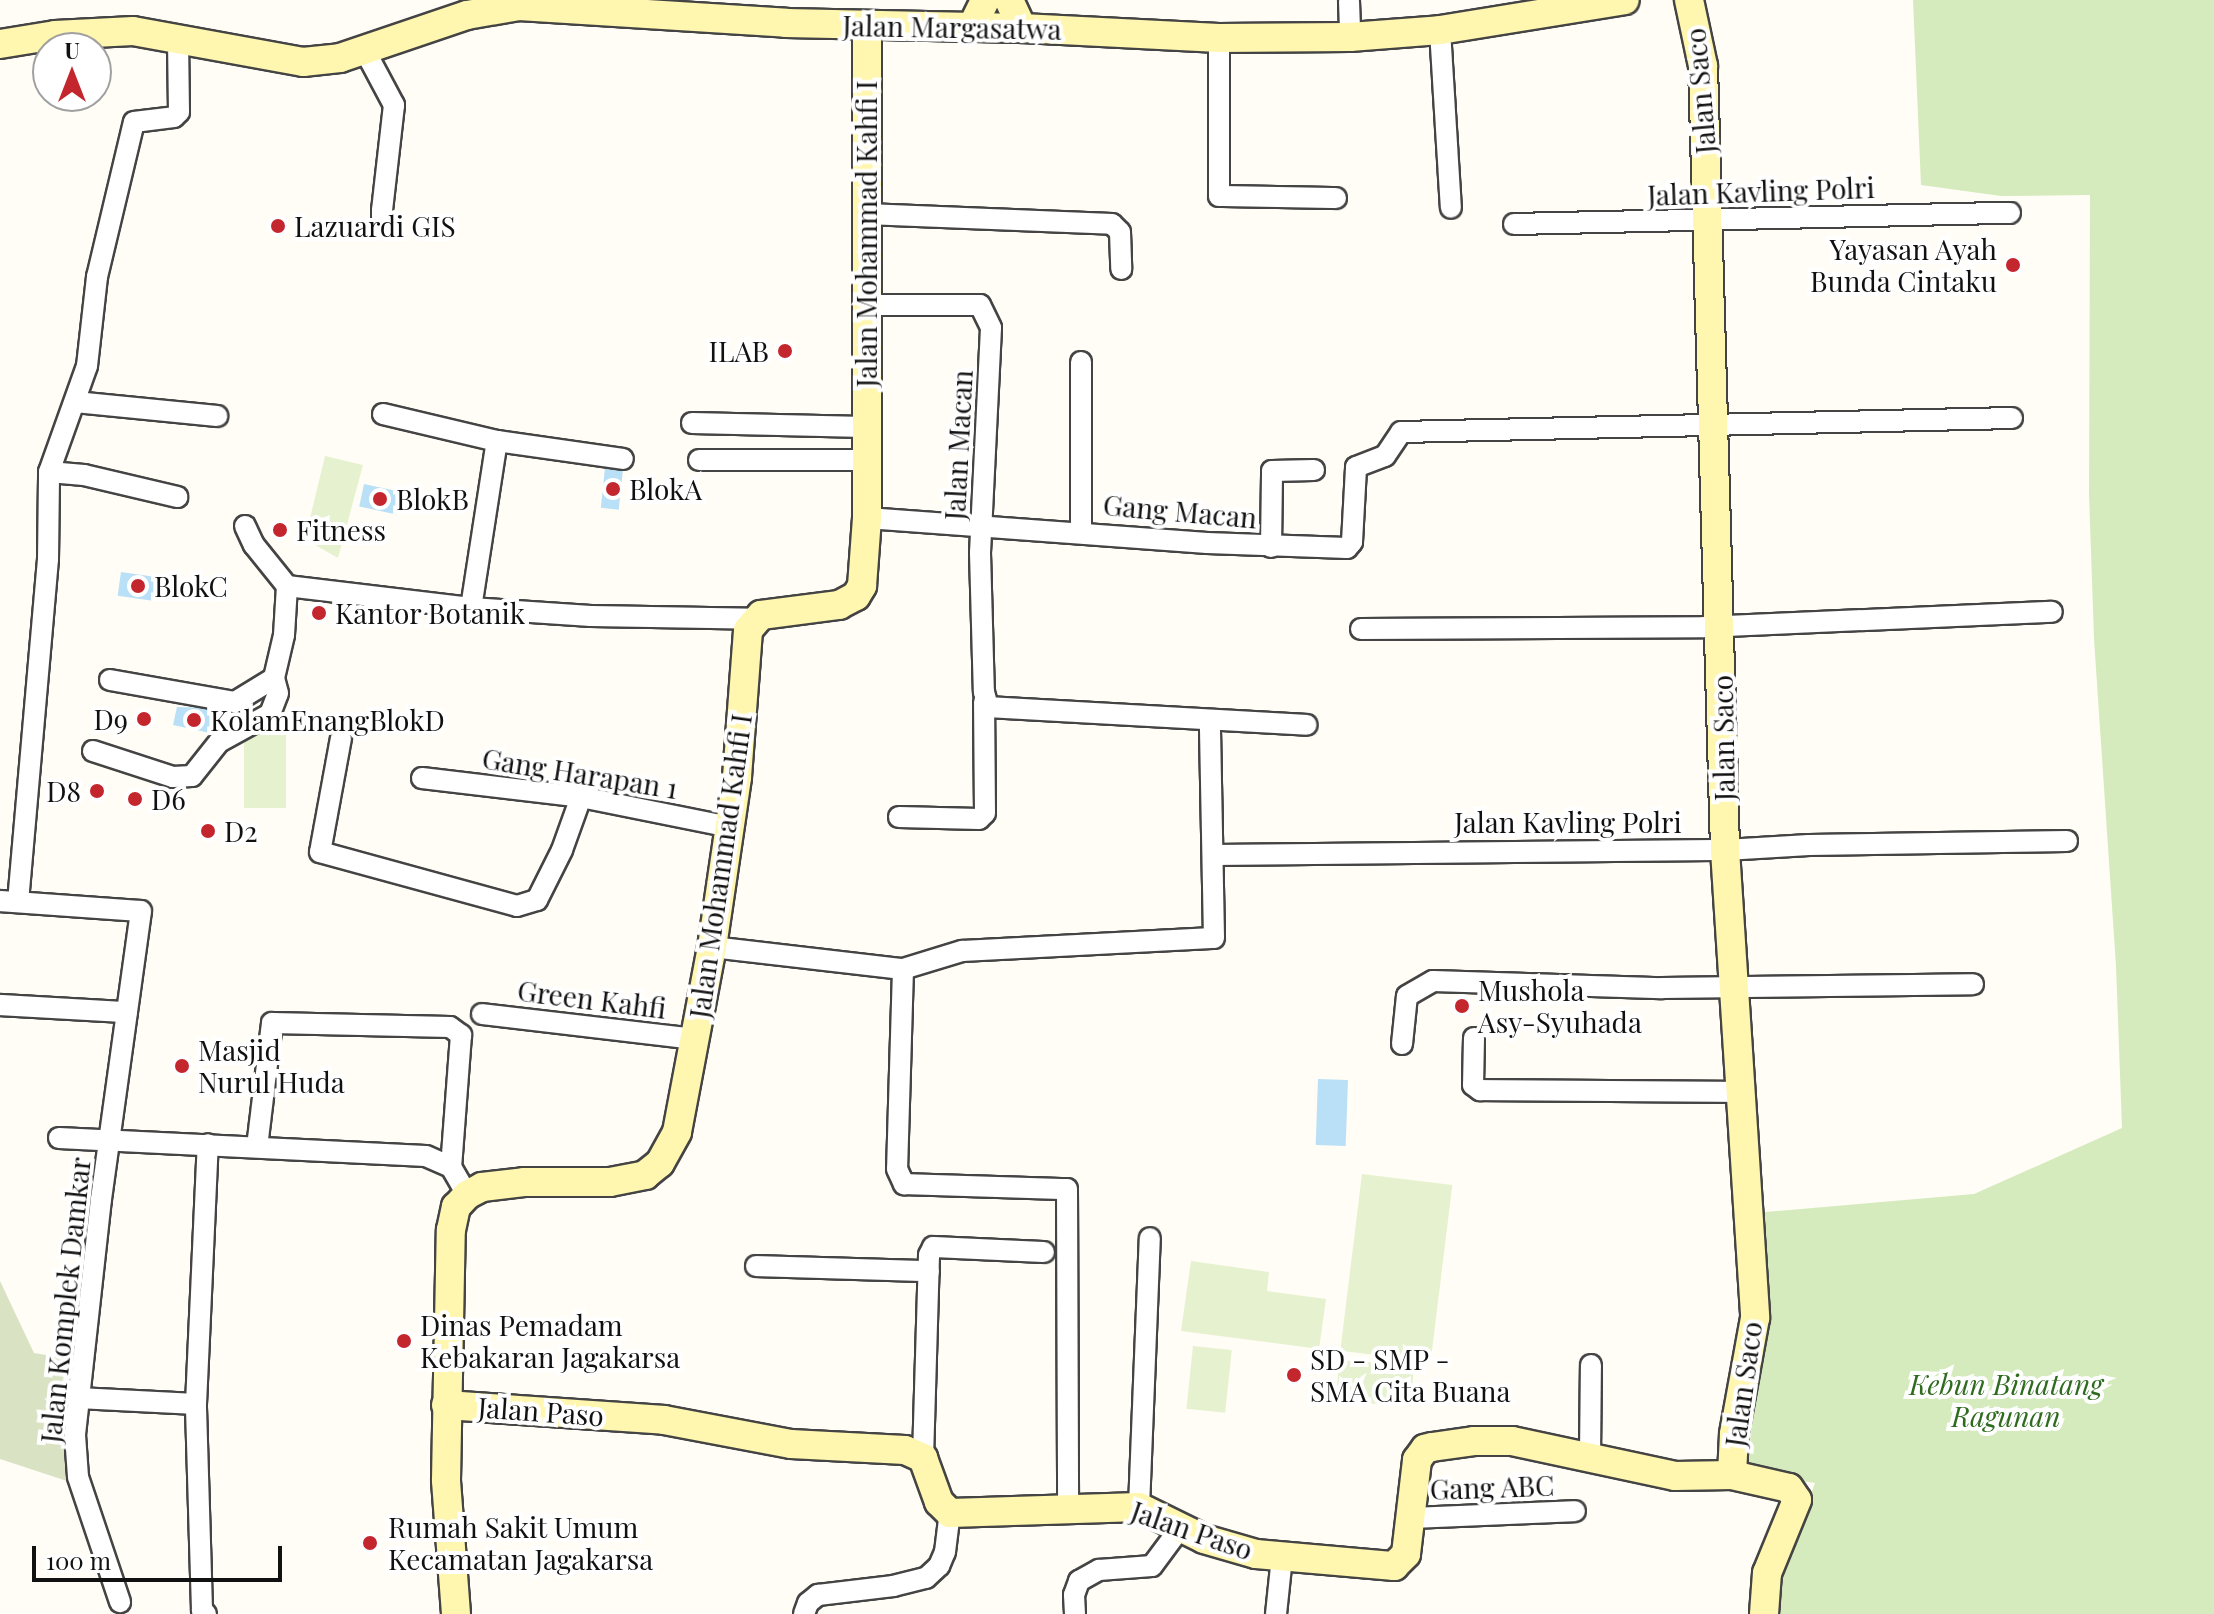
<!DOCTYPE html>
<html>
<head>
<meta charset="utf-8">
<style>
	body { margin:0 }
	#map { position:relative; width:2214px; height:1614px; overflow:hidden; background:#fffdf5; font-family:"Playfair Display",serif }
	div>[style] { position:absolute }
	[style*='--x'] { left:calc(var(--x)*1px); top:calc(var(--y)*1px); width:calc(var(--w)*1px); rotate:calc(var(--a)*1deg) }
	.green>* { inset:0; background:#d5ebbd }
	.cemetery>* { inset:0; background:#d9e3c4 }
	.pitch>* { inset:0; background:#e6f2cf; transform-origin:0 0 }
	.water>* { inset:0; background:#b9e0f7; transform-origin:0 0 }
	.roads { filter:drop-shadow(2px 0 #444) drop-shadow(-2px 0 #444) drop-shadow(0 2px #444) drop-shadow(0 -2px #444) }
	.street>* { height:20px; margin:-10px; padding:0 10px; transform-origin:10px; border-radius:10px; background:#fff }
	.secondary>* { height:28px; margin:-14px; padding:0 14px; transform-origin:14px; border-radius:14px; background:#fff6b0 }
	.dots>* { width:22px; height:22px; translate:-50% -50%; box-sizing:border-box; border:4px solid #fff; border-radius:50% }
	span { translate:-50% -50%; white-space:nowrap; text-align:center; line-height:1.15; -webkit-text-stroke:8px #fff; paint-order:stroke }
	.street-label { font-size:28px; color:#111 }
	.poi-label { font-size:28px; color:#111 }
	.left { translate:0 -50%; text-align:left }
	.right { translate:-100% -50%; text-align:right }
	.park-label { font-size:28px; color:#2f6b1f; font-style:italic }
	.north { position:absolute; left:32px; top:32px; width:80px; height:80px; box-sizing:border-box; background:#fff; border:2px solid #a0a0a0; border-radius:50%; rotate:0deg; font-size:22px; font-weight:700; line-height:32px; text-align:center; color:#111 }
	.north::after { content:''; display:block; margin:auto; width:28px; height:36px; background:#c4262e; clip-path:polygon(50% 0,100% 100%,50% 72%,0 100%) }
	.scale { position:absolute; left:32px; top:1546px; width:250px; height:36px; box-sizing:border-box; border:4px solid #111; border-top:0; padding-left:10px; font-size:24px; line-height:28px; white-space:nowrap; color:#111; -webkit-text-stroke:6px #fff; paint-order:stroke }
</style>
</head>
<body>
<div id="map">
	<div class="green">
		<div style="clip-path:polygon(1913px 0,2214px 0,2214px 1614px,1773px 1614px,1774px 1599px,1815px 1483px,1739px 1471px,1766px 1351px,1765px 1212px,1974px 1194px,2122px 1128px,2116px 966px,2094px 639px,2089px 494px,2090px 195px,2001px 196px,1921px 185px)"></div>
	</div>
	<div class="cemetery">
		<div style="clip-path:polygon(0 1281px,34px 1353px,65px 1358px,70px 1482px,0 1459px)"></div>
	</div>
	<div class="pitch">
		<div style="clip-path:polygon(325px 456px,363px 465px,338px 558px,305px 539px)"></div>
		<div style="left:244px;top:733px;width:42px;height:75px"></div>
		<div style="left:1362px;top:1174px;width:91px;height:178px;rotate:7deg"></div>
		<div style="clip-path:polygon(1191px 1261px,1269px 1272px,1267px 1291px,1326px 1299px,1319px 1349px,1181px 1331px)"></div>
		<div style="left:1193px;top:1346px;width:39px;height:63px;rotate:6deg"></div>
		<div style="left:1339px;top:1360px;width:75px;height:41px;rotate:4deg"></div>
	</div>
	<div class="water">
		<div style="left:605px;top:468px;width:18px;height:40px;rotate:6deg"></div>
		<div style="left:364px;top:484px;width:38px;height:23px;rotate:12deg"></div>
		<div style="left:121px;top:572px;width:37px;height:24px;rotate:8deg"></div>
		<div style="clip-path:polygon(177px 707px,207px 708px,214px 715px,210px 733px,173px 725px)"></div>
		<div style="left:1318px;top:1079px;width:30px;height:66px;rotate:2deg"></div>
	</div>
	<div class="roads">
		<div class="street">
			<div style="--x:1349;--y:1;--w:36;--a:88"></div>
			<div style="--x:1440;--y:30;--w:178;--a:86.5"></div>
			<div style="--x:1219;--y:38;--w:158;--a:90"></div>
			<div style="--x:1219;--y:196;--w:117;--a:1"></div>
			<div style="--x:363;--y:47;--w:66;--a:61.9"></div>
			<div style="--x:394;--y:105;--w:106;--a:96.5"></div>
			<div style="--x:382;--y:210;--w:6;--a:90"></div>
			<div style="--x:382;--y:216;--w:11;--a:49"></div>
			<div style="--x:866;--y:214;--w:246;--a:2.3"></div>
			<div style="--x:1112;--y:224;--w:11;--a:45"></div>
			<div style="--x:1120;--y:232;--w:37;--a:88"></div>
			<div style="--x:1514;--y:224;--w:496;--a:-1.3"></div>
			<div style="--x:868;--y:305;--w:112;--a:0"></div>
			<div style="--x:980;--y:305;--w:25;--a:64"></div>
			<div style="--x:991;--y:328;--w:225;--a:92.8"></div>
			<div style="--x:980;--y:553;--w:139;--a:88.4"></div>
			<div style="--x:984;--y:692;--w:16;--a:75"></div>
			<div style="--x:988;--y:707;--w:319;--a:3.2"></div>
			<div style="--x:1081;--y:362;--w:169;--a:90"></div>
			<div style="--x:75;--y:402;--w:143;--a:5.6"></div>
			<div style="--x:383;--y:414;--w:117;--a:13.3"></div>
			<div style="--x:497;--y:441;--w:127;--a:8.1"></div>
			<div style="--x:692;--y:423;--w:173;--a:1.3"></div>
			<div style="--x:699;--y:460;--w:167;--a:0"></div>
			<div style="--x:49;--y:472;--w:35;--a:5"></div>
			<div style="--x:84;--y:475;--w:96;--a:13.3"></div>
			<div style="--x:867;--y:518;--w:341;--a:4.2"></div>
			<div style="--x:1207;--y:543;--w:140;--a:2"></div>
			<div style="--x:1347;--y:548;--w:8;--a:-50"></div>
			<div style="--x:1352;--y:542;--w:75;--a:-86.9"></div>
			<div style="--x:1356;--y:467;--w:31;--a:-21"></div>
			<div style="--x:1385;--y:456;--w:29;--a:-56"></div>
			<div style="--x:1401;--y:432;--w:611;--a:-1.31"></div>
			<div style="--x:245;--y:526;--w:21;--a:65"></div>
			<div style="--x:254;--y:545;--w:53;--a:51.2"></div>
			<div style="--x:287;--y:586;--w:185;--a:6.8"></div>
			<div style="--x:471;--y:608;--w:120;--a:3.8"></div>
			<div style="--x:591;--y:616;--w:164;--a:1"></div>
			<div style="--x:1271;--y:547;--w:76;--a:-89.2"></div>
			<div style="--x:1272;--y:471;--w:42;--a:-1.4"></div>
			<div style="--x:471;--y:608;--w:169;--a:-81.2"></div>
			<div style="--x:1361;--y:629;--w:343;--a:-0.3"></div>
			<div style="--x:1704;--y:627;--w:348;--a:-2.5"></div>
			<div style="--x:110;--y:680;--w:127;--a:10"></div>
			<div style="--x:235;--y:702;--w:46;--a:-31.6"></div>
			<div style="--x:341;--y:738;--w:116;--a:100.4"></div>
			<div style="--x:320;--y:852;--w:204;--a:15.3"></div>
			<div style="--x:517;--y:906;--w:21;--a:-17"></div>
			<div style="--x:537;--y:900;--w:56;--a:-63.4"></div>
			<div style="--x:562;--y:850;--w:56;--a:-70.3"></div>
			<div style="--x:93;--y:751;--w:84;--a:18"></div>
			<div style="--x:173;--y:777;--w:19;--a:-3"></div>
			<div style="--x:192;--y:776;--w:43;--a:-51.5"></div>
			<div style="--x:219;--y:742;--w:58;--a:-28.8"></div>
			<div style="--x:270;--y:714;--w:22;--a:-69"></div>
			<div style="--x:278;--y:693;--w:16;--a:-105"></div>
			<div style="--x:274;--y:678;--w:44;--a:-76.9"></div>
			<div style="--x:284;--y:635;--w:49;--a:-86.5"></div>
			<div style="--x:422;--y:778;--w:160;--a:6.8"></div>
			<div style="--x:581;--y:797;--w:152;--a:11.4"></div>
			<div style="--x:899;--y:817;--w:80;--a:1.4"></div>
			<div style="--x:979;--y:819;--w:8;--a:-45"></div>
			<div style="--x:985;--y:813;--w:111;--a:-90.5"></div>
			<div style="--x:1214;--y:855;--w:511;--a:-0.56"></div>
			<div style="--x:1725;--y:850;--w:84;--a:-3.4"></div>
			<div style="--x:1809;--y:845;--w:258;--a:-0.9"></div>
			<div style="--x:0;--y:901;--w:141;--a:4.1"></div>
			<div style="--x:141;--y:911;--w:291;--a:97.9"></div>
			<div style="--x:101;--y:1199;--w:237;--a:96.3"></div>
			<div style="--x:75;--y:1435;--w:42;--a:85.9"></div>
			<div style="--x:78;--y:1477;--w:132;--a:71.4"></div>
			<div style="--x:18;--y:902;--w:344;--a:-85"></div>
			<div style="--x:48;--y:559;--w:87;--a:-89.3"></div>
			<div style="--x:49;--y:472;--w:113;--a:-70.3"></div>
			<div style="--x:87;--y:366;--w:90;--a:-83.6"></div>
			<div style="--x:97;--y:277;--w:159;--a:-76.6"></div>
			<div style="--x:134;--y:122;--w:40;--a:-7.1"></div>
			<div style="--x:174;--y:117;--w:7;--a:-45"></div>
			<div style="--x:179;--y:112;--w:74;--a:-90.8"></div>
			<div style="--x:712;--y:947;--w:192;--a:6.6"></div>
			<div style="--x:903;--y:969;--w:62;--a:-17"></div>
			<div style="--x:962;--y:951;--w:252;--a:-3"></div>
			<div style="--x:1214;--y:938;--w:218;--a:-91.1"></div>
			<div style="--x:903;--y:969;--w:200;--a:91.7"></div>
			<div style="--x:897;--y:1169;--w:17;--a:65"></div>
			<div style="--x:904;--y:1184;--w:163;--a:1.8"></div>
			<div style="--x:1067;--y:1189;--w:318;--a:89.8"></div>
			<div style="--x:0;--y:1005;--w:127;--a:3.2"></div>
			<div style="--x:482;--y:1014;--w:215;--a:6.7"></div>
			<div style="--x:1474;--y:1038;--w:47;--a:91.2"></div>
			<div style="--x:1473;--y:1085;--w:9;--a:36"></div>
			<div style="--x:1480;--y:1090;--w:260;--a:0.4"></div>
			<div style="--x:1402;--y:1044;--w:48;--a:-84.1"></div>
			<div style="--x:1407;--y:996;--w:30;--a:-30"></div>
			<div style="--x:1433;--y:981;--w:229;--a:1.8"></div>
			<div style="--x:1662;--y:988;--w:311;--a:-0.7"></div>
			<div style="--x:59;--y:1138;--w:367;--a:2.8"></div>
			<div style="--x:426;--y:1156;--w:27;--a:24"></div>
			<div style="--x:451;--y:1167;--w:32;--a:60"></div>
			<div style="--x:257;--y:1147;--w:125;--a:-83.1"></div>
			<div style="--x:272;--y:1023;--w:178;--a:1.3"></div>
			<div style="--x:450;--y:1027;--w:14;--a:36"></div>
			<div style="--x:461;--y:1035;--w:132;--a:94.3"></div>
			<div style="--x:756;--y:1266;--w:173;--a:1.7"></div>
			<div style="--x:78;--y:1398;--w:118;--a:2.9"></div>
			<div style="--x:1590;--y:1455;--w:90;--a:-89.4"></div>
			<div style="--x:923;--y:1458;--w:203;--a:-88.3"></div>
			<div style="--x:929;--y:1255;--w:9;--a:-63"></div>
			<div style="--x:933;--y:1247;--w:111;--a:2.6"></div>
			<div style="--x:1139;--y:1507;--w:269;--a:-87.7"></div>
			<div style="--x:1410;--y:1518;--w:165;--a:-2.4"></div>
			<div style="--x:206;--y:1614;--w:6;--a:-135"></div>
			<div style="--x:202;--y:1610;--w:206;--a:-91.7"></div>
			<div style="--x:196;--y:1404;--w:260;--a:-87.4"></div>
			<div style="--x:804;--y:1614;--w:12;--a:-70"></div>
			<div style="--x:808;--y:1603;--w:13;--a:-39"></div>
			<div style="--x:818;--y:1595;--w:76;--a:-6.8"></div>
			<div style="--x:893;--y:1586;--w:34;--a:-14"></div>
			<div style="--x:926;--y:1578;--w:18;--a:-43"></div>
			<div style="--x:939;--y:1566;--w:15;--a:-67"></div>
			<div style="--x:945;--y:1552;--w:39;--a:-83"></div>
			<div style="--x:1075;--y:1614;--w:19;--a:-93"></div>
			<div style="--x:1074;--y:1595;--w:15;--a:-70"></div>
			<div style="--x:1079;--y:1581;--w:23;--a:-29"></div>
			<div style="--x:1099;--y:1570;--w:53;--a:-4.3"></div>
			<div style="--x:1152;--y:1566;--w:49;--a:-53.4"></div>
			<div style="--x:1276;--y:1614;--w:57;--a:-84"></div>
		</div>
		<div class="secondary">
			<div style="--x:1009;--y:0;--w:31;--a:65"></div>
			<div style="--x:1689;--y:0;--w:67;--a:78"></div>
			<div style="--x:1703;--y:66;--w:784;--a:88.39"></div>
			<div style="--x:1725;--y:850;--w:469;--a:86.3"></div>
			<div style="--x:1755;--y:1318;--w:118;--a:100.3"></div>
			<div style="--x:1734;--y:1434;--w:41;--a:92.8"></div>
			<div style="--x:972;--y:27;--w:30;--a:-64"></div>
			<div style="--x:0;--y:44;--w:56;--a:-9.3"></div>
			<div style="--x:55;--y:35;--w:78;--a:-2.9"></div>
			<div style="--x:133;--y:31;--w:173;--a:10.3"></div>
			<div style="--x:303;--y:62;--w:37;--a:-6"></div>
			<div style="--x:340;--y:58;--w:134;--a:-18.7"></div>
			<div style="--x:467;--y:15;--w:53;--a:-9.8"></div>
			<div style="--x:519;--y:6;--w:268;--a:3.6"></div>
			<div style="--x:786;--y:23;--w:236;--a:1.2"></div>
			<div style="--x:1022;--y:28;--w:197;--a:2.9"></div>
			<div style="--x:1219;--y:38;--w:131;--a:-0.4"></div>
			<div style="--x:1350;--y:37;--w:90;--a:-4.4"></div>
			<div style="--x:1440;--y:30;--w:187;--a:-9.2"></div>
			<div style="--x:446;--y:1405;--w:219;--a:3.9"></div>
			<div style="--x:664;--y:1420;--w:129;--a:10.7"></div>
			<div style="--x:791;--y:1444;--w:114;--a:3"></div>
			<div style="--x:905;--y:1450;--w:20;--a:24"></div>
			<div style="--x:923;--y:1458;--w:47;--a:70"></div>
			<div style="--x:939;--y:1502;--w:16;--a:45"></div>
			<div style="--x:950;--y:1513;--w:189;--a:-1.8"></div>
			<div style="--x:1139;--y:1507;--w:72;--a:26.2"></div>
			<div style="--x:1204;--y:1539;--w:54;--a:16.1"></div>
			<div style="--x:1256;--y:1554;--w:139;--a:5"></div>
			<div style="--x:1394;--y:1566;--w:17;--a:-45"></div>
			<div style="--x:1406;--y:1554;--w:95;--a:-83.3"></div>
			<div style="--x:1417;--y:1460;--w:14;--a:-54"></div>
			<div style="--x:1425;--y:1449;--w:7;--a:-16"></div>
			<div style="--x:1432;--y:1447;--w:42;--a:-8.1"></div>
			<div style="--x:1474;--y:1441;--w:38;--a:0"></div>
			<div style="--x:1512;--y:1441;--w:167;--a:12.1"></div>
			<div style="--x:1675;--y:1476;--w:57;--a:-1"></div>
			<div style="--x:1732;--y:1475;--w:58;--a:12.8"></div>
			<div style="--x:1789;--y:1488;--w:14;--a:56"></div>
			<div style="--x:1797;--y:1500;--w:79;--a:112.3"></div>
			<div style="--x:1767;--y:1573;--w:41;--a:94.2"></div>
			<div style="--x:456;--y:1614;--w:134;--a:-94.3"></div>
			<div style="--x:446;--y:1480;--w:250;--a:-88.9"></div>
			<div style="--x:451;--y:1230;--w:24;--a:-78"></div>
			<div style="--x:456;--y:1207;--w:16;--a:-47"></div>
			<div style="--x:467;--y:1195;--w:17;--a:-28"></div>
			<div style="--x:482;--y:1187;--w:42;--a:-6.8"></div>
			<div style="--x:524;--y:1182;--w:86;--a:0"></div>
			<div style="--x:610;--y:1182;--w:36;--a:-11"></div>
			<div style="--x:645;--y:1175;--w:19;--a:-39"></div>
			<div style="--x:660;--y:1163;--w:35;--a:-61"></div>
			<div style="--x:677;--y:1132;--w:188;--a:-79.3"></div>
			<div style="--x:712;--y:947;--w:172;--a:-81.6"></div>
			<div style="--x:737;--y:777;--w:147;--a:-85.7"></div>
			<div style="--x:748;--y:630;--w:20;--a:-49"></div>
			<div style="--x:761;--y:615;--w:79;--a:-7.3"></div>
			<div style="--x:839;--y:605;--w:19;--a:-28"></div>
			<div style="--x:856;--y:596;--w:12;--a:-59"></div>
			<div style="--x:862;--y:586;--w:68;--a:-85.8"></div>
			<div style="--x:867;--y:518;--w:493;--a:-90"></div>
		</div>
	</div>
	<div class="dots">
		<div style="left:278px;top:226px;background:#c4262e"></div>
		<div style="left:2013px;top:265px;background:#c4262e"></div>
		<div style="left:785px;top:351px;background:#c4262e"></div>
		<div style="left:613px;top:489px;background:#c4262e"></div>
		<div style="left:380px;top:499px;background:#c4262e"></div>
		<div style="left:280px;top:530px;background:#c4262e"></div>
		<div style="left:138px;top:586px;background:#c4262e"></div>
		<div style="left:319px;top:613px;background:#c4262e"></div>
		<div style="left:144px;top:719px;background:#c4262e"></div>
		<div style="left:194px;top:720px;background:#c4262e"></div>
		<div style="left:97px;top:791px;background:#c4262e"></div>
		<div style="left:135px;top:799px;background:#c4262e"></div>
		<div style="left:208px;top:831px;background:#c4262e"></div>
		<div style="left:1462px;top:1006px;background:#c4262e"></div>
		<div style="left:182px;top:1066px;background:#c4262e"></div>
		<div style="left:404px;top:1341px;background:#c4262e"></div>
		<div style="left:1294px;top:1375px;background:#c4262e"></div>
		<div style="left:370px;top:1543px;background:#c4262e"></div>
	</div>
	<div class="street-label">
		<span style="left:952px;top:27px;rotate:1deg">Jalan Margasatwa</span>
		<span style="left:1700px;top:91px;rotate:-95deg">Jalan Saco</span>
		<span style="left:1761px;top:191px;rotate:-2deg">Jalan Kavling Polri</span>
		<span style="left:866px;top:234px;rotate:-90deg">Jalan Mohammad Kahfi I</span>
		<span style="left:958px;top:445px;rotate:-87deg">Jalan Macan</span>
		<span style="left:1180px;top:511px;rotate:5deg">Gang Macan</span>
		<span style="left:1723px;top:738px;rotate:-91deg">Jalan Saco</span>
		<span style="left:580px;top:773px;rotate:9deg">Gang Harapan 1</span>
		<span style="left:1568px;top:822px">Jalan Kavling Polri</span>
		<span style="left:720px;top:866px;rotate:-82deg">Jalan Mohammad Kahfi I</span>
		<span style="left:592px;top:999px;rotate:7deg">Green Kahfi</span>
		<span style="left:65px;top:1300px;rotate:-84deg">Jalan Komplek Damkar</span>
		<span style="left:1743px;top:1384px;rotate:-82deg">Jalan Saco</span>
		<span style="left:541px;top:1411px;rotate:4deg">Jalan Paso</span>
		<span style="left:1492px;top:1487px;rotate:-2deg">Gang ABC</span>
		<span style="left:1192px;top:1530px;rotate:19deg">Jalan Paso</span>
	</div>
	<div class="poi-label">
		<span class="left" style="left:294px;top:226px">Lazuardi GIS</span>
		<span class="right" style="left:1997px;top:265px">Yayasan Ayah<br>Bunda Cintaku</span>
		<span class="right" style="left:769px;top:351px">ILAB</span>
		<span class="left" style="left:629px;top:489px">BlokA</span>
		<span class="left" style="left:396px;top:499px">BlokB</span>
		<span class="left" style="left:296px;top:530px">Fitness</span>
		<span class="left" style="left:154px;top:586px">BlokC</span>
		<span class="left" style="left:335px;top:613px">Kantor Botanik</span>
		<span class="right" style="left:128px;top:719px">D9</span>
		<span class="left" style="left:210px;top:720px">KolamEnangBlokD</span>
		<span class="right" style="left:81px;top:791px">D8</span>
		<span class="left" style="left:151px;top:799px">D6</span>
		<span class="left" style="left:224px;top:831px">D2</span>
		<span class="left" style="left:1478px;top:1006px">Mushola<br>Asy-Syuhada</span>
		<span class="left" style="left:198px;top:1066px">Masjid<br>Nurul Huda</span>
		<span class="left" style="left:420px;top:1341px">Dinas Pemadam<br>Kebakaran Jagakarsa</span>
		<span class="left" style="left:1310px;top:1375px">SD - SMP -<br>SMA Cita Buana</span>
		<span class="left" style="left:388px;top:1543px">Rumah Sakit Umum<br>Kecamatan Jagakarsa</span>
	</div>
	<div class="park-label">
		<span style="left:2006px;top:1400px">Kebun Binatang<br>Ragunan</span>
	</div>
	<div class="north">U</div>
	<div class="scale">100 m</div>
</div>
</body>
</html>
